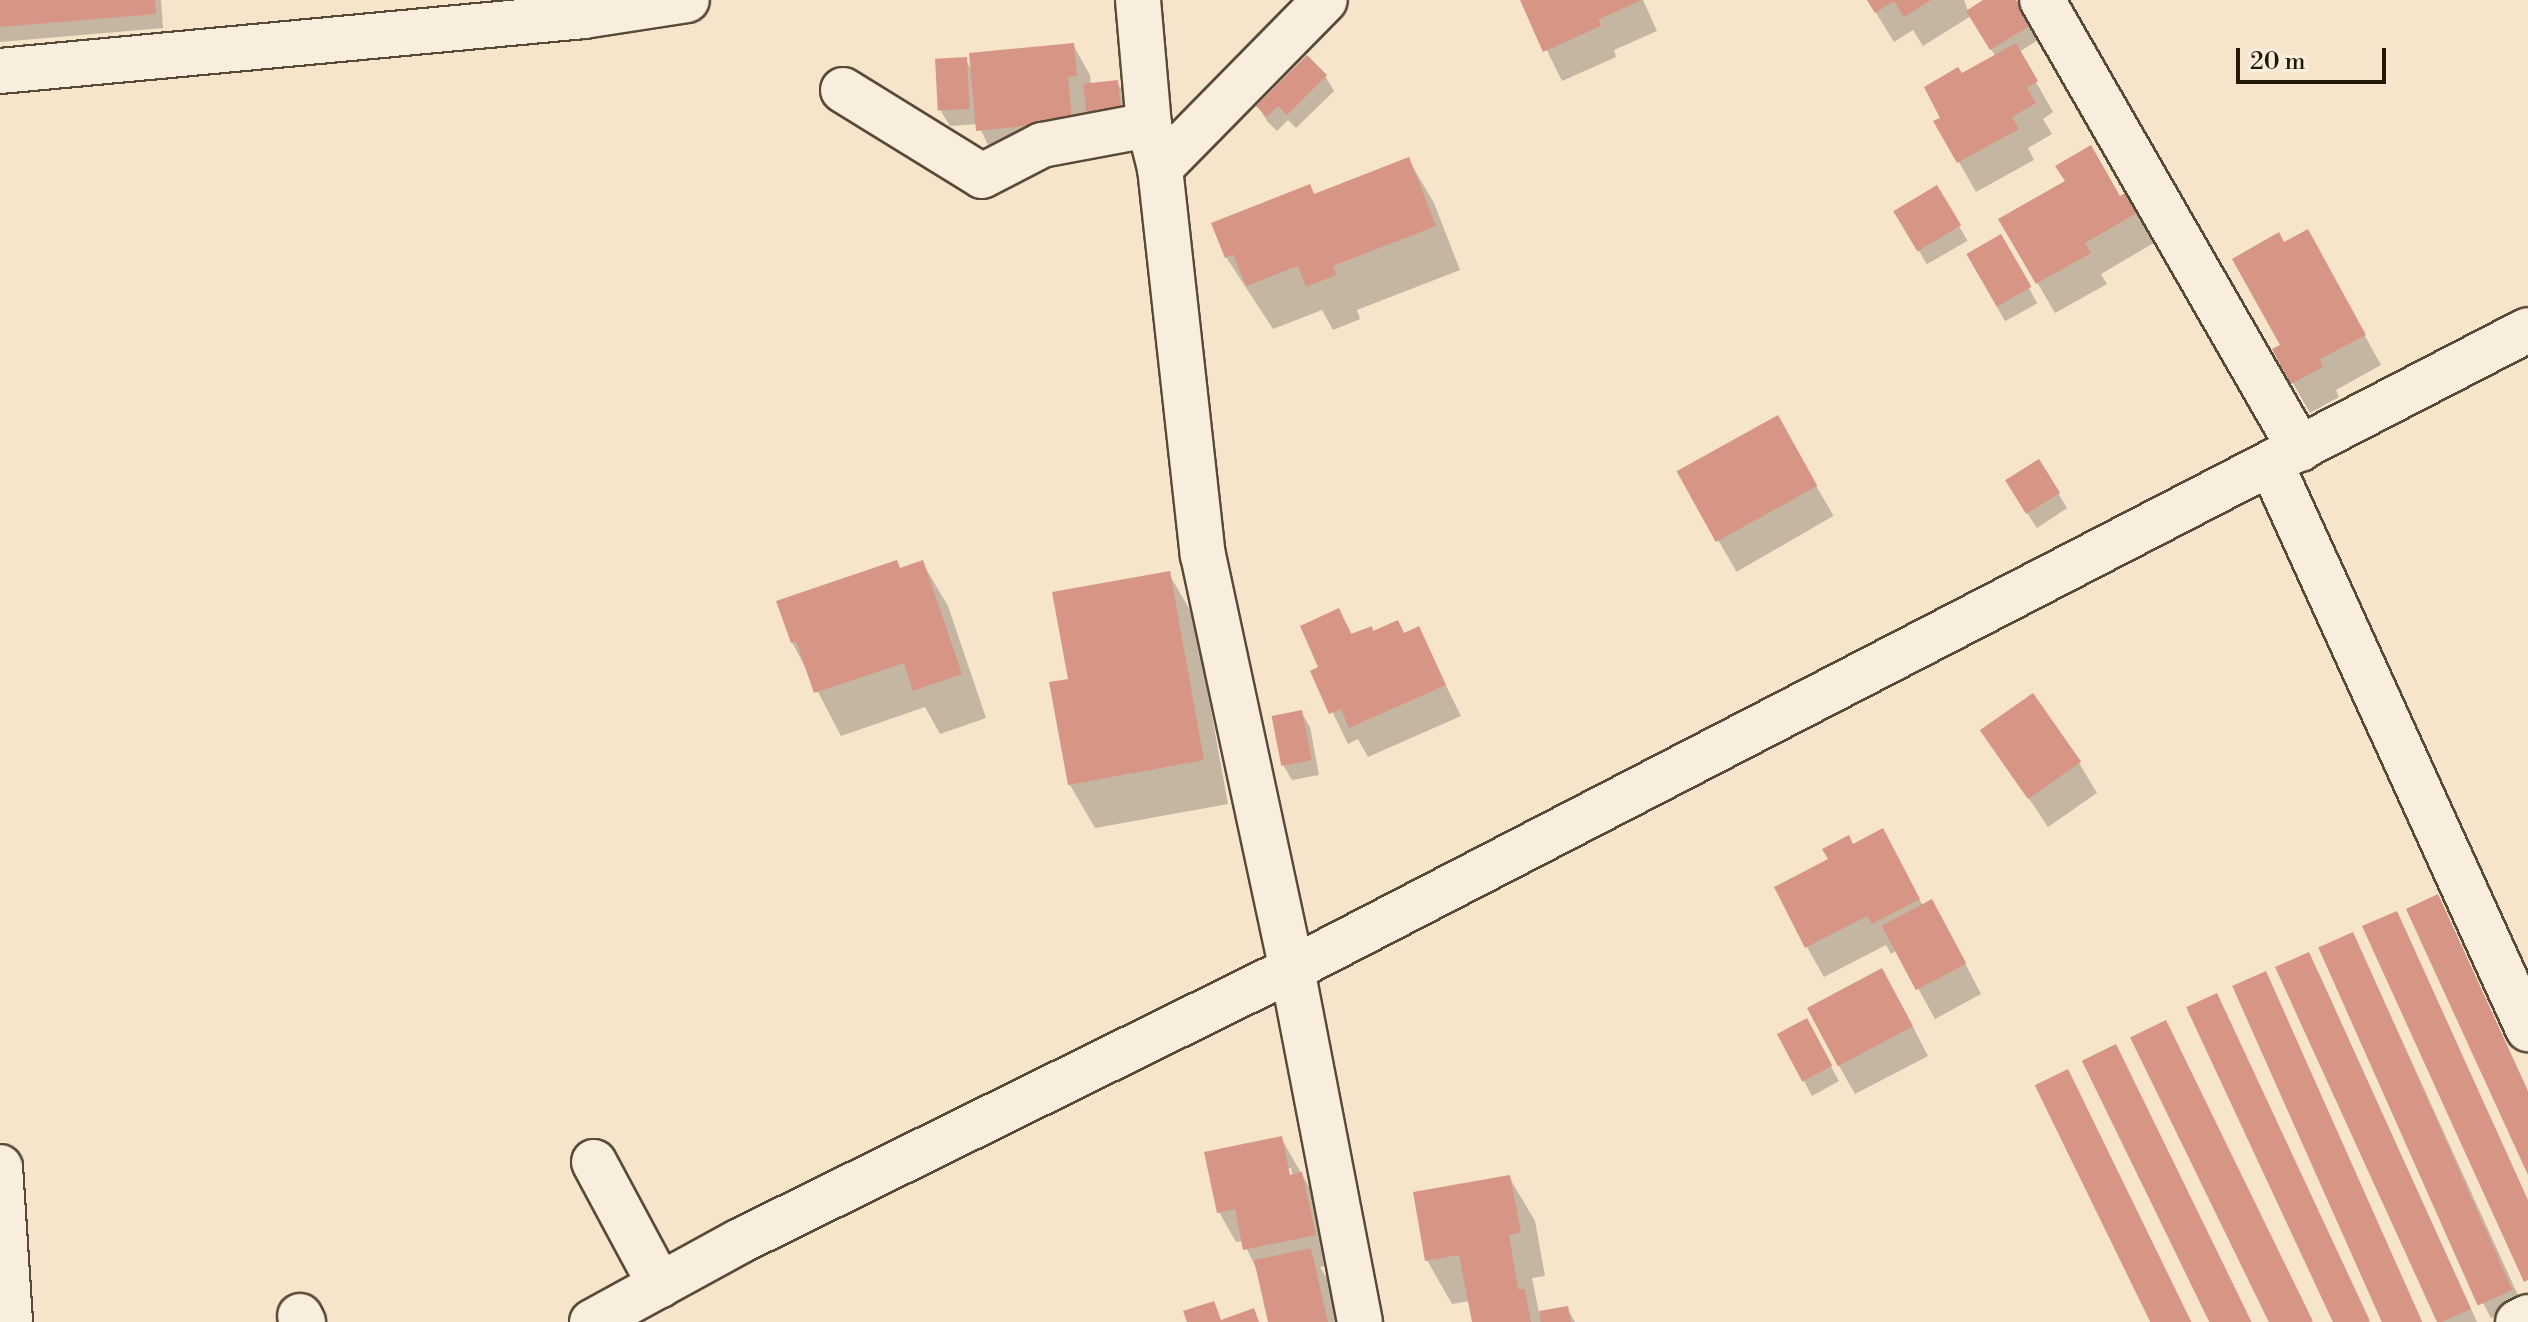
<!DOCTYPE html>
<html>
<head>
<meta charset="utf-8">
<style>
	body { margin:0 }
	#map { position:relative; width:2528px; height:1322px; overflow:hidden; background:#f6e4cb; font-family:"Libre Bodoni",serif }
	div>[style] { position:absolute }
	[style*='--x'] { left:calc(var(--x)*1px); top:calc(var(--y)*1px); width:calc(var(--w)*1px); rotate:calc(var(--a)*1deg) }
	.shadow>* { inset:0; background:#0003; transform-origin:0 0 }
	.building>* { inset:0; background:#d79685; transform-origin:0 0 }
	.roads { filter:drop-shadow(2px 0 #584a38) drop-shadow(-2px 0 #584a38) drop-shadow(0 2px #584a38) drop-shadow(0 -2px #584a38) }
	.minor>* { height:44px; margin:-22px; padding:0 22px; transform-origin:22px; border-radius:22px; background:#f9eddd }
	span { translate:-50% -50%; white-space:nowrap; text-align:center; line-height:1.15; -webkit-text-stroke:6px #f9eddd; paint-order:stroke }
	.scale { position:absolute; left:2236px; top:48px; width:150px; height:36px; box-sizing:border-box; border:4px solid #231707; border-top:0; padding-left:10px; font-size:24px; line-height:28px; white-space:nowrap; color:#231707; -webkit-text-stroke:6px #f9eddd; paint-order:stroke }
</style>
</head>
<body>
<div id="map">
	<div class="shadow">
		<div style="clip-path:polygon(0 0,161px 0,163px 28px,0 42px)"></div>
		<div style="clip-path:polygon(1522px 0,1643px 0,1657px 31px,1614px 50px,1616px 57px,1562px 81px)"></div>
		<div style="clip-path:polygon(1868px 0,1964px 0,1968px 11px,1987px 0,2014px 0,2038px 40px,2019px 52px,2053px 112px,2043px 119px,2052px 134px,2028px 148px,2034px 160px,1976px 192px,1936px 122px,1943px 118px,1961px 76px,1996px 57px,1971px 16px,1923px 46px,1913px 30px,1894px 42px)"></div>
		<div style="clip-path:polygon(1073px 45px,1090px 75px,1091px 84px,1117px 82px,1126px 97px,1129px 131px,1097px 134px,1085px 113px,1089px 151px,996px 161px,978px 124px,950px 126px,941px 111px,965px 59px,973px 72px)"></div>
		<div style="clip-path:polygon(1325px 76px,1334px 91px,1296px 128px,1288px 120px,1277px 131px,1267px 121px,1258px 106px)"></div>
		<div style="clip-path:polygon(1408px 159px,1434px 203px,1460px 270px,1357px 310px,1360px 319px,1333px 330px,1322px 310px,1273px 329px,1226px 257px,1214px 224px,1314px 196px)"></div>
		<div style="left:1937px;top:188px;width:61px;height:47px;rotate:60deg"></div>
		<div style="clip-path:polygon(2129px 193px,2157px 241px,2101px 274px,2107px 284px,2055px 313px,2001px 220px,2119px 198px)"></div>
		<div style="left:2000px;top:236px;width:77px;height:37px;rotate:61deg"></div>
		<div style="clip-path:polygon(2284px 244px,2324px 262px,2381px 365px,2336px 390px,2339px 397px,2310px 413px,2274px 350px,2282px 346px)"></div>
		<div style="left:1777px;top:418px;width:113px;height:112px;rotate:60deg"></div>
		<div style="clip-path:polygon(2039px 461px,2067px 508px,2037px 528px,2016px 496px)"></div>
		<div style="clip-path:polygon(922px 562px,948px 606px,986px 718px,940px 734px,925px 707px,841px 736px,792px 642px,900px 570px)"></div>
		<div style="clip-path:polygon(1169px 574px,1194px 617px,1228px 804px,1095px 828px,1070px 785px,1051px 684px,1070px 681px)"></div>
		<div style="clip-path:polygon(1339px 611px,1353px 636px,1404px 635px,1418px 629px,1461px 716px,1368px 757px,1358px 739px,1348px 744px,1313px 672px,1321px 668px)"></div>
		<div style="clip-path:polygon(1301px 712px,1310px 727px,1319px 775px,1292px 780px,1283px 765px)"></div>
		<div style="clip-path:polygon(1983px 730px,2079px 763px,2097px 793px,2048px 827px)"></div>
		<div style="clip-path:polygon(1853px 846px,1899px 861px,1923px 906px,1949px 932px,1981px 994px,1935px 1019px,1897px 950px,1891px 954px,1886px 945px,1824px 977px,1807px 947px)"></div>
		<div style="clip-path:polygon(2321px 949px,2361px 950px,2522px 1304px,2491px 1318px,2483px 1303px)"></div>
		<div style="clip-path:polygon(2317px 969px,2477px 1322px,2439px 1322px)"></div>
		<div style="clip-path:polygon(1899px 1000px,1928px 1056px,1855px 1094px,1838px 1064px)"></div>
		<div style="clip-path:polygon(1814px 1036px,1839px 1081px,1812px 1096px,1804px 1081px)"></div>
		<div style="clip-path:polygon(evenodd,1281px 1138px,1319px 1204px,1332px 1265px,1320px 1267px,1328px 1280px,1337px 1322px,1270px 1322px,1259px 1274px,1243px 1241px,1236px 1242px,1219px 1212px,1281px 1138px,1287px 1168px,1291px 1168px,1294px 1184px,1287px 1168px)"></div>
		<div style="clip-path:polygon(1509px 1177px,1535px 1221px,1545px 1276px,1532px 1278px,1539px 1313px,1567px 1308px,1575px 1322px,1474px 1322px,1470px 1301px,1452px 1304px,1427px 1260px)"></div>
	</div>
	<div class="building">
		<div style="clip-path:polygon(0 0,155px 0,156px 14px,0 27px)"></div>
		<div style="clip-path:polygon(1520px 0,1641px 0,1598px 20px,1601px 26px,1543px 52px)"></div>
		<div style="clip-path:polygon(1867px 0,1931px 0,1904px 17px,1894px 1px,1875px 13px)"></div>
		<div style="clip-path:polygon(1983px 0,2016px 0,2031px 25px,1990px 50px,1966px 11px)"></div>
		<div style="clip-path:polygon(1074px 43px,1077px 76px,1068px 77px,1072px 121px,976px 131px,969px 53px)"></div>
		<div style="clip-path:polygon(2016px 43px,2038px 81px,2027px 88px,2036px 103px,2012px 117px,2019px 129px,1957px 163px,1933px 121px,1940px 118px,1924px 87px,1958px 67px,1962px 73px)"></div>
		<div style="clip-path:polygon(1307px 55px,1327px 75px,1287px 115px,1278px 106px,1267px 117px,1256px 106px)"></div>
		<div style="left:967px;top:57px;width:52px;height:32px;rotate:87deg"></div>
		<div style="left:1118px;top:80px;width:37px;height:35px;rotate:84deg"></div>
		<div style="clip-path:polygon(2091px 145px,2120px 196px,2130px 190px,2142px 210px,2085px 243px,2091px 253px,2036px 284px,1998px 219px,2065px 181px,2055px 166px)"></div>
		<div style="clip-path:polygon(1409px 157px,1436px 226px,1333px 266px,1336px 275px,1306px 287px,1298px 266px,1246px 286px,1233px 254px,1225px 258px,1211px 223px,1310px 184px,1314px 194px)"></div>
		<div style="left:1937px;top:185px;width:47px;height:51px;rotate:59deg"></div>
		<div style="clip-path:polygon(2308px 229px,2366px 335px,2320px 359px,2323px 367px,2291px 384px,2272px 349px,2280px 345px,2232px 259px,2279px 232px,2284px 242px)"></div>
		<div style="left:2001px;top:234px;width:61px;height:40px;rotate:60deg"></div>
		<div style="left:1778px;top:415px;width:81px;height:116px;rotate:61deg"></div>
		<div style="left:2039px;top:459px;width:40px;height:40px;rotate:58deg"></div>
		<div style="clip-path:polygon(897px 560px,900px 568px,923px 560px,962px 674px,913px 691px,904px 663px,814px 693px,796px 641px,791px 643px,776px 601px)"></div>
		<div style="clip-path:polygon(1170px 571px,1204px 760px,1068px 785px,1049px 682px,1068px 679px,1052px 592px)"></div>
		<div style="clip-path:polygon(1339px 608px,1351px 634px,1372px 626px,1373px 631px,1398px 620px,1404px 633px,1419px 626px,1446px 685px,1349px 728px,1341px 709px,1329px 714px,1310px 671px,1318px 667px,1300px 626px)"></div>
		<div style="left:2033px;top:693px;width:84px;height:65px;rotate:55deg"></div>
		<div style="left:1302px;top:710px;width:51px;height:31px;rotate:79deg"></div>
		<div style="clip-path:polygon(1883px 828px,1920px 899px,1872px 924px,1867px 916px,1805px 948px,1774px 887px,1828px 859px,1822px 849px,1849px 835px,1853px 844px)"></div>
		<div style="clip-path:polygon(2438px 894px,2528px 1091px,2528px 1175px,2406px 909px)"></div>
		<div style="left:1932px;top:899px;width:73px;height:57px;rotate:62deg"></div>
		<div style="clip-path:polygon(2397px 911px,2528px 1200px,2528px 1280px,2524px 1282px,2362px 926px)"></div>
		<div style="left:2353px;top:932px;width:392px;height:38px;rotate:66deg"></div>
		<div style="clip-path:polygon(2309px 952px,2471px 1309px,2442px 1322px,2437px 1322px,2275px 967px)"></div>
		<div style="left:1882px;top:968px;width:66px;height:85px;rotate:62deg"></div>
		<div style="left:2266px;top:971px;width:385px;height:37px;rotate:66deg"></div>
		<div style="left:2217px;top:993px;width:362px;height:34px;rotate:65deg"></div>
		<div style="left:1807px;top:1018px;width:54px;height:34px;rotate:62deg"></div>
		<div style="left:2166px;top:1020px;width:335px;height:40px;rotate:64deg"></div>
		<div style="left:2116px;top:1044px;width:309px;height:38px;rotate:64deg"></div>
		<div style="left:2068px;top:1069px;width:283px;height:37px;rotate:64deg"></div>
		<div style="clip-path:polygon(1282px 1136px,1290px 1175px,1302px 1172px,1316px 1235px,1243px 1250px,1235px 1209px,1217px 1213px,1204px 1152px)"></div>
		<div style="clip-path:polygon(1510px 1175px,1521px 1232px,1509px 1235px,1518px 1289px,1525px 1289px,1531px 1322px,1472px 1322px,1459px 1255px,1425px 1261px,1413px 1192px)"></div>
		<div style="clip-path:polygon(1311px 1248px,1328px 1322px,1268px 1322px,1254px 1260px)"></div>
		<div style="clip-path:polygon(1214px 1301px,1221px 1320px,1254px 1308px,1259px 1322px,1187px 1322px,1183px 1311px)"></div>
		<div style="clip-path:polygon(1568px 1306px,1571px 1322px,1541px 1322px,1539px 1311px)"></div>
	</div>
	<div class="roads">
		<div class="minor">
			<div style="--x:1138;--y:0;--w:125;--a:85"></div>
			<div style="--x:1149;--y:125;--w:44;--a:75.7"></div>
			<div style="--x:1160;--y:168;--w:389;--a:83.7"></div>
			<div style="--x:1203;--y:555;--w:423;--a:77.9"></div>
			<div style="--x:1292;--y:969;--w:359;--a:79.1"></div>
			<div style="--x:2042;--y:0;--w:518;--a:60.12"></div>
			<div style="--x:0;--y:71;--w:587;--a:-5.38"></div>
			<div style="--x:584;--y:16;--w:104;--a:-8.8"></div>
			<div style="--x:843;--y:90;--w:163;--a:31.7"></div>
			<div style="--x:982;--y:176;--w:68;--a:-27.3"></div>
			<div style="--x:1042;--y:145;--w:109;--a:-10.6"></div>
			<div style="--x:1160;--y:168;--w:235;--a:-45.5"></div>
			<div style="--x:2271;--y:464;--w:621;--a:65.54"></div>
			<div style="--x:594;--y:1162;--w:140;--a:61.8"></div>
			<div style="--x:0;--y:1167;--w:155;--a:86.3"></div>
			<div style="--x:300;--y:1316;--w:7;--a:63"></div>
			<div style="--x:592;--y:1322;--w:169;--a:-28.7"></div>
			<div style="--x:740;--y:1241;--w:615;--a:-26.23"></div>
			<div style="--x:1292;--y:969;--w:1391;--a:-27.34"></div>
			<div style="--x:2518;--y:1322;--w:11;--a:-27"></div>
		</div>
	</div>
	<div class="scale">20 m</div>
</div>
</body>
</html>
